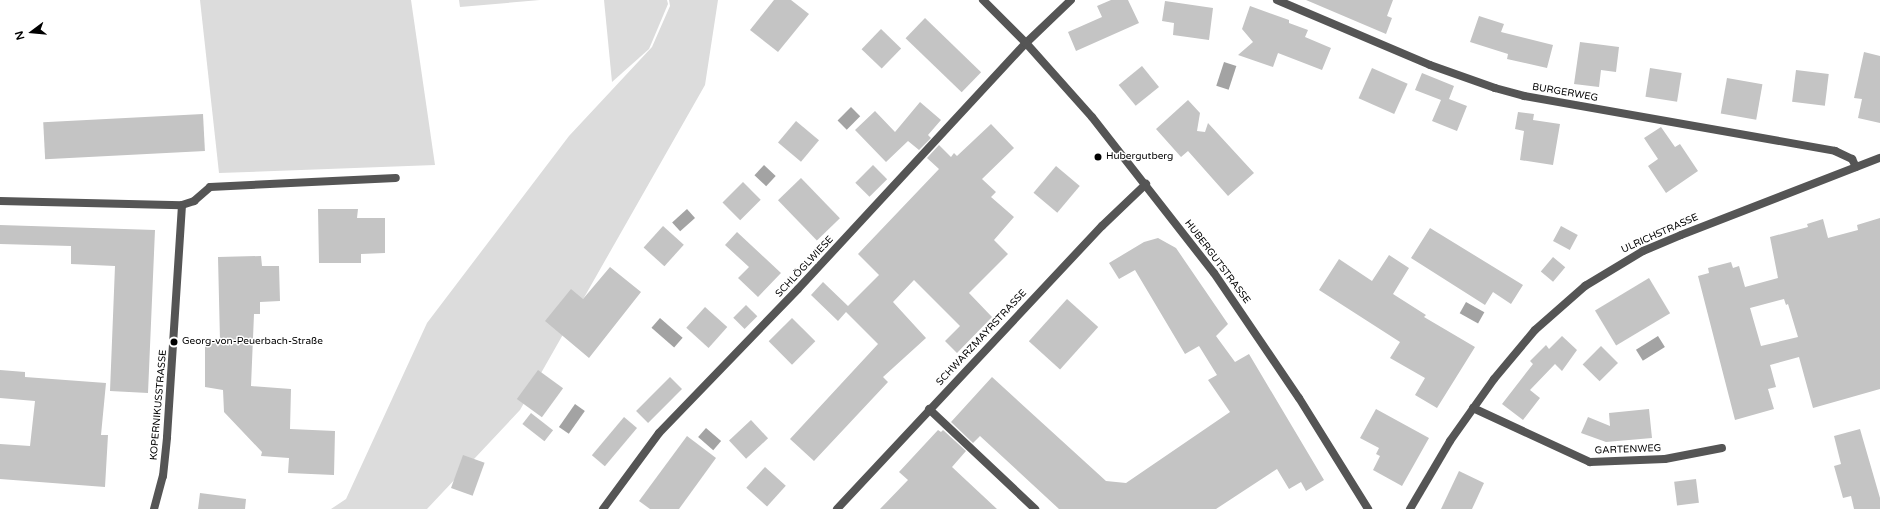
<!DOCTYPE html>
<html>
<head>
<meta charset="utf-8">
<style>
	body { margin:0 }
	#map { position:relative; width:1880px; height:509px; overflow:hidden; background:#fff; font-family:"Varela Round",sans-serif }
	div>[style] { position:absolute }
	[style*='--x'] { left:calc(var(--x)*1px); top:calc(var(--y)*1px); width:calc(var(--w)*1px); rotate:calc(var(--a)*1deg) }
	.green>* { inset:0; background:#dcdcdc }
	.water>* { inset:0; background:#a3a3a3; transform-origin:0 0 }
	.building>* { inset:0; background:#c4c4c4; transform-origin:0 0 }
	.minor>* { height:8px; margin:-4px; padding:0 4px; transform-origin:4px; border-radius:4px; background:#555 }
	.tertiary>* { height:8px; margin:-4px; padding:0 4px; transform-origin:4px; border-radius:4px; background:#555 }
	.dots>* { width:11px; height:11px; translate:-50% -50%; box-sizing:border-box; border:2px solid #fff; border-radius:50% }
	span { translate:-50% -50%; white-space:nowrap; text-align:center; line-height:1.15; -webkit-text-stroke:3px #fff; paint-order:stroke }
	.street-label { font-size:10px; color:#000 }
	.poi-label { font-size:10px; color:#000 }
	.left { translate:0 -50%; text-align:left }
	.north { position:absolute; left:12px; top:12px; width:40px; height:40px; -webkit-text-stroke:3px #fff; paint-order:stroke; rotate:254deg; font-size:11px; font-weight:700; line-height:16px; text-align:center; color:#000 }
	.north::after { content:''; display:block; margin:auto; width:14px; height:18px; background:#000; clip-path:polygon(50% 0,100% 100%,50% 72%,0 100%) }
</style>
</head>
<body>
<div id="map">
	<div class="green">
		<div style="clip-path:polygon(200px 0,411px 0,435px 165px,219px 173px)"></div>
		<div style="clip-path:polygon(459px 0,540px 0,460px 7px)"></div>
		<div style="clip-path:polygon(604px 0,667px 0,668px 4px,649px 49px,612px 82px)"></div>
		<div style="clip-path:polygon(669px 0,718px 0,705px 85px,520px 410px,427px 509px,331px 509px,346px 499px,427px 323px,569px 136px,652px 47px,670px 6px)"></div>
	</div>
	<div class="water">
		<div style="left:1224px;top:62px;width:13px;height:25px;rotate:18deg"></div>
		<div style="left:851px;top:107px;width:13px;height:19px;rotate:45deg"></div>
		<div style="left:764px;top:165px;width:16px;height:14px;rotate:43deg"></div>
		<div style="left:687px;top:209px;width:12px;height:20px;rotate:48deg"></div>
		<div style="left:1466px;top:302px;width:21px;height:13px;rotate:29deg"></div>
		<div style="left:660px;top:318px;width:30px;height:13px;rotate:41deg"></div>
		<div style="left:1658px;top:336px;width:13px;height:26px;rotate:58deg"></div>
		<div style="left:575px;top:404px;width:12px;height:28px;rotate:35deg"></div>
		<div style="left:706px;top:428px;width:20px;height:12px;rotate:41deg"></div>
	</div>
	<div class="building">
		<div style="clip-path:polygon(774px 0,791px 0,809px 14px,778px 52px,750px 30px)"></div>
		<div style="clip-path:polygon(1111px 0,1128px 0,1139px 23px,1076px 51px,1068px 32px,1102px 17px,1097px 6px)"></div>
		<div style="clip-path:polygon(1306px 0,1393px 0,1387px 16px,1392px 18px,1386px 34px)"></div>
		<div style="clip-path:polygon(1165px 1px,1213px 8px,1209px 40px,1173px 35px,1174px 23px,1162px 21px)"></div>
		<div style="clip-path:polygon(1250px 6px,1289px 20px,1289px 23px,1308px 30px,1305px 37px,1331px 48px,1322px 70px,1278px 53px,1273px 67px,1238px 55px,1253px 42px,1242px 29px)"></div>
		<div style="clip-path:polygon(1479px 16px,1504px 24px,1501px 32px,1553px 45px,1547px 68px,1507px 59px,1508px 54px,1470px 42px)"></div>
		<div style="left:925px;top:18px;width:78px;height:28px;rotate:44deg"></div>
		<div style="left:881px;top:29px;width:28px;height:28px;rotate:44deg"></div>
		<div style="clip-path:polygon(1580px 42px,1619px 47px,1616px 72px,1601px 70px,1599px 87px,1574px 84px)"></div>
		<div style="clip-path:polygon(1864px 52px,1880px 56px,1880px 123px,1858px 118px,1862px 99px,1854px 98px)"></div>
		<div style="left:1142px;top:66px;width:27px;height:30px;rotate:51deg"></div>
		<div style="left:1372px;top:68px;width:39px;height:33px;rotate:24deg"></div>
		<div style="left:1650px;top:68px;width:32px;height:29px;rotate:9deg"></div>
		<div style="left:1796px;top:70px;width:33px;height:32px;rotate:7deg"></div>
		<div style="clip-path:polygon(1422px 73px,1454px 86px,1449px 99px,1467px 106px,1457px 131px,1432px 121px,1441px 100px,1415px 90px)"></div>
		<div style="left:1727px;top:78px;width:36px;height:36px;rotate:10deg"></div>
		<div style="clip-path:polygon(1188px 100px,1200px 113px,1197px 131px,1205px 132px,1208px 123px,1254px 173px,1228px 196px,1188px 151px,1181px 157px,1156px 129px)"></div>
		<div style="clip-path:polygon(920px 102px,941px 120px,928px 135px,931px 138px,919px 150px,908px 141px,886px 162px,855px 130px,875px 111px,895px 132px)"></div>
		<div style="clip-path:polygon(1518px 112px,1534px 114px,1533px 120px,1560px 124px,1553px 165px,1520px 160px,1524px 131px,1515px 129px)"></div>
		<div style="left:203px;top:114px;width:37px;height:160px;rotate:87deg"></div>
		<div style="left:796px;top:121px;width:30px;height:28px;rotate:40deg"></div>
		<div style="clip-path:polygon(991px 124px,1014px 148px,982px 179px,996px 192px,991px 197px,1014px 217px,994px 240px,1008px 254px,969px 293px,992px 317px,957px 353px,945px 341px,960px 326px,914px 280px,893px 302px,926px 338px,883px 377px,888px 382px,814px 461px,790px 439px,878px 344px,846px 312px,838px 321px,811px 295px,823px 282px,848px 306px,879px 275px,858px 254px,939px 169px,927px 158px,939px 145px,951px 157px,954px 153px,957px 156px)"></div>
		<div style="clip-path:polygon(1661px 127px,1675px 147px,1680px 144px,1698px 171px,1666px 193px,1648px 166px,1658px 159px,1644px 138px)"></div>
		<div style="left:873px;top:165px;width:20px;height:25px;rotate:45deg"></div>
		<div style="left:1056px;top:166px;width:31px;height:35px;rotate:40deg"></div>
		<div style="left:801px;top:178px;width:56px;height:32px;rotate:46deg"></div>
		<div style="left:743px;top:182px;width:25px;height:29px;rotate:45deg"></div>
		<div style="clip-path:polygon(318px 209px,358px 209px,357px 218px,385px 218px,385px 253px,361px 254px,361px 263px,319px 263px)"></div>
		<div style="clip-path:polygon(evenodd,1880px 218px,1880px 389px,1813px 408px,1799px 357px,1770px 365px,1776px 387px,1768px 389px,1774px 409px,1735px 420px,1698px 276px,1709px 273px,1708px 268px,1731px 262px,1733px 268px,1739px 266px,1745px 287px,1778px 278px,1770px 237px,1808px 227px,1807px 224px,1823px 219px,1828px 238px,1858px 230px,1857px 225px,1880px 218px,1784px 299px,1786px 305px,1788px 304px,1798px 337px,1761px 346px,1750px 308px,1784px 299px)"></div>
		<div style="clip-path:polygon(0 225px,155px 230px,148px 393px,110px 391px,115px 266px,71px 264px,71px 246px,0 244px)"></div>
		<div style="left:663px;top:226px;width:28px;height:29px;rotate:42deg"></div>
		<div style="left:1561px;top:226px;width:19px;height:17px;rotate:28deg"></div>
		<div style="clip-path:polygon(1430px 228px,1523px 285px,1511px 304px,1493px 292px,1485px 305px,1411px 258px)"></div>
		<div style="clip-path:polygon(737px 232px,781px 273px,758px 297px,738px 278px,749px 267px,725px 245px)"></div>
		<div style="clip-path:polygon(1158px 238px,1176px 248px,1228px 324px,1216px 336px,1235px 362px,1249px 354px,1324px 480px,1306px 491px,1301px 482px,1289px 489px,1277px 469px,1216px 509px,1059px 509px,980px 436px,973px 443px,951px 422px,992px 377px,1106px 481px,1126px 483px,1230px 412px,1208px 380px,1217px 375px,1199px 346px,1185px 354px,1135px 270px,1119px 279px,1109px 263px,1144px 242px)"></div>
		<div style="clip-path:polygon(1389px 255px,1409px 268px,1393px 294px,1426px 315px,1424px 317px,1475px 347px,1437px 408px,1415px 395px,1425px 378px,1390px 358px,1400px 342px,1319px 290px,1339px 259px,1372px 281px)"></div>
		<div style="clip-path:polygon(261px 256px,262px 266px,279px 266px,280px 301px,260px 302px,260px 314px,254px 314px,251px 386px,291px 389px,290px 429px,335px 431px,334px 475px,288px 473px,289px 458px,261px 456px,262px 452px,224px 412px,223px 390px,205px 387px,205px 341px,220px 341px,218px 257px)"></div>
		<div style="left:1553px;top:257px;width:16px;height:19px;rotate:40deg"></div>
		<div style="clip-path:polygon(610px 267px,641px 292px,589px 358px,545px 321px,571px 289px,583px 299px)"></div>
		<div style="left:1649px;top:278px;width:41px;height:63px;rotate:59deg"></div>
		<div style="left:1067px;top:299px;width:42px;height:57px;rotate:42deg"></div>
		<div style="left:746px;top:305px;width:16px;height:18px;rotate:45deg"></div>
		<div style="left:705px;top:307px;width:30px;height:28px;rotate:42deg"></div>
		<div style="left:792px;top:318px;width:33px;height:33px;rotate:45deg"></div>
		<div style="clip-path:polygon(1562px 336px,1577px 350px,1562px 371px,1555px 364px,1530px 390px,1540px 398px,1523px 420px,1502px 404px,1533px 364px,1530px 361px,1546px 345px,1549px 349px)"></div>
		<div style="left:1601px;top:346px;width:24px;height:26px;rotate:45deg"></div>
		<div style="clip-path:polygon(0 370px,25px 372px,25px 377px,106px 383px,101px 435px,108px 435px,105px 487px,0 479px,0 444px,30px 446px,35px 401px,0 398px)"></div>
		<div style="left:538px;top:370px;width:31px;height:36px;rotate:36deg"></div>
		<div style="left:670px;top:377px;width:17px;height:48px;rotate:45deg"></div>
		<div style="clip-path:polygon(1376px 409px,1429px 438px,1402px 486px,1373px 470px,1380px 456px,1376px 454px,1379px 448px,1360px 438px)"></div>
		<div style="clip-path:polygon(1649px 409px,1652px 438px,1606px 442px,1581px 433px,1588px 417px,1610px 426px,1609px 413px)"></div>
		<div style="left:531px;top:413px;width:28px;height:14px;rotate:38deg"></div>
		<div style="left:624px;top:417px;width:17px;height:50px;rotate:40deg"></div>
		<div style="left:751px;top:420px;width:25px;height:30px;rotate:47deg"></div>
		<div style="clip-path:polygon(1860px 429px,1880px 498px,1880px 509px,1854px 509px,1851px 496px,1843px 498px,1834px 466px,1841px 464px,1834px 436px)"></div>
		<div style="clip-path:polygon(938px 430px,941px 432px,943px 430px,966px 451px,952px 467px,997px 509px,880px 509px,908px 480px,899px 472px)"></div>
		<div style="clip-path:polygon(687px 436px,716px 458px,679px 509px,650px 509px,639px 501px)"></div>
		<div style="left:463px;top:455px;width:23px;height:35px;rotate:20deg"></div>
		<div style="left:765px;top:467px;width:28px;height:28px;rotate:42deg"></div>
		<div style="clip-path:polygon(1459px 471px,1484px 483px,1472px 509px,1441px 509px)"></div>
		<div style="left:1696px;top:479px;width:24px;height:22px;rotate:83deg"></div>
		<div style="clip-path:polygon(200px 493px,246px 499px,245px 509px,198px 509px)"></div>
	</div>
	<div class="minor">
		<div style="--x:1277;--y:0;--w:166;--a:23"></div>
		<div style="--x:1430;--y:65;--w:69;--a:19.5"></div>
		<div style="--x:1495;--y:88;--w:30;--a:15"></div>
		<div style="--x:1524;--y:96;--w:316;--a:10"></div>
		<div style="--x:1835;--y:151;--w:19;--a:25"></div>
		<div style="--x:1852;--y:159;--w:9;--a:63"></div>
		<div style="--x:0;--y:201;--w:182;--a:1.3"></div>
		<div style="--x:182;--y:205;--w:13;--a:-18"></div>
		<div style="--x:194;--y:201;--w:21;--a:-41"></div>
		<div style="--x:210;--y:187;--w:186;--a:-2.8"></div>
		<div style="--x:1473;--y:408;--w:129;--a:24.8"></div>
		<div style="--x:1590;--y:462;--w:75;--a:-2.3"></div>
		<div style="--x:1665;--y:459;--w:58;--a:-10.9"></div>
		<div style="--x:929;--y:409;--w:146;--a:43.3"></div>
		<div style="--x:154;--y:509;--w:34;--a:-75"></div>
		<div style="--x:163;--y:476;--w:39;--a:-84"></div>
		<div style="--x:167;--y:437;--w:232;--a:-86.3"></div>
		<div style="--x:603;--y:509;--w:94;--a:-53.6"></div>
		<div style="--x:659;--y:433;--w:200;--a:-46"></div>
		<div style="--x:798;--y:289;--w:335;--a:-47.2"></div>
		<div style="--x:1026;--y:43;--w:62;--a:-43.7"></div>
		<div style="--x:837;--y:509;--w:388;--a:-46.9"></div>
		<div style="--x:1102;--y:226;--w:61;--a:-43.7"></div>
	</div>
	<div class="tertiary">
		<div style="--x:983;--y:0;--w:61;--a:45"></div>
		<div style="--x:1026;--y:43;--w:99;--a:48.3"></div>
		<div style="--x:1092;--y:117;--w:198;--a:52"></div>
		<div style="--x:1214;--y:273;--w:151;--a:55.8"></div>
		<div style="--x:1299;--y:398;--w:131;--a:58.1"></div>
		<div style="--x:1410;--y:509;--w:79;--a:-59.5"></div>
		<div style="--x:1450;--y:441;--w:76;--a:-54.6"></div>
		<div style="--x:1494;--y:379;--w:64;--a:-50.1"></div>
		<div style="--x:1535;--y:330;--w:67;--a:-41.3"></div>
		<div style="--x:1585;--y:286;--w:68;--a:-31.1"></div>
		<div style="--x:1643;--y:251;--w:41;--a:-22.8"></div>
		<div style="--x:1681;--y:235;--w:213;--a:-21.2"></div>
	</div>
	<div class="dots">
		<div style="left:1098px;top:157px;background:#000"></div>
		<div style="left:174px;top:342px;background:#000"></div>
	</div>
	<div class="street-label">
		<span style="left:1565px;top:93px;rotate:10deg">BURGERWEG</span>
		<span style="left:1660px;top:234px;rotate:-24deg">ULRICHSTRASSE</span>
		<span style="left:1217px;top:262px;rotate:53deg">HUBERGUTSTRASSE</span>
		<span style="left:805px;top:267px;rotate:-47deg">SCHLÖGLWIESE</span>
		<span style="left:982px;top:338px;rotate:-47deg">SCHWARZMAYRSTRASSE</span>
		<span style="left:159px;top:405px;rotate:-85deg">KOPERNIKUSSTRASSE</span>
		<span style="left:1628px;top:450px;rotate:-2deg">GARTENWEG</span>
	</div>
	<div class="poi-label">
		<span class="left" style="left:1106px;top:157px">Hubergutberg</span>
		<span class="left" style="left:182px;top:342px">Georg-von-Peuerbach-Straße</span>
	</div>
	<div class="north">N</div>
</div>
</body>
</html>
